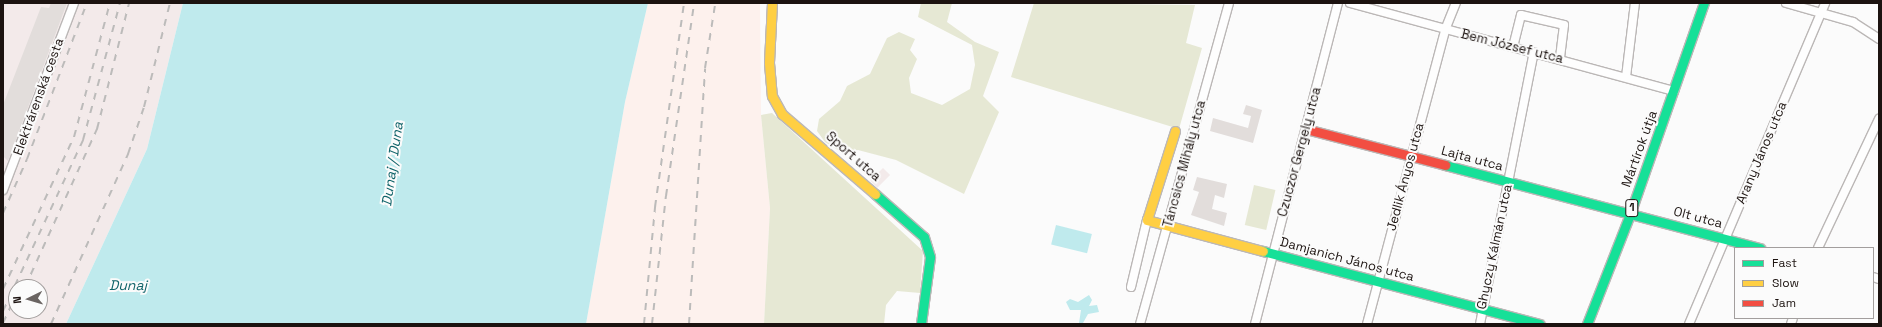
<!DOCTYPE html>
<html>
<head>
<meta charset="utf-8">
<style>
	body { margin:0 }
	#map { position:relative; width:1882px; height:327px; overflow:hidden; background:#fbfbfb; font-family:"Space Grotesk",sans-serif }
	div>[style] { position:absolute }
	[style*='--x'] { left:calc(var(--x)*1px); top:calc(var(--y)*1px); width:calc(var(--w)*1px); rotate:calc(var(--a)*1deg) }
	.built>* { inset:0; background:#fdf1ed }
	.industrial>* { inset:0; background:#f3eaea; transform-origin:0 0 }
	.green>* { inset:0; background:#e6e8d4; transform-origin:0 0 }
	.water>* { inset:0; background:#bfeaed; transform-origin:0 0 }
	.building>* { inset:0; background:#e2dddb }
	.roads { filter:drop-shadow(1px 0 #bbb7b6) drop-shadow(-1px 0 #bbb7b6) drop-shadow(0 1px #bbb7b6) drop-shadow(0 -1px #bbb7b6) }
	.street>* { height:8px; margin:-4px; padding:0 4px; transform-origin:4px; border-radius:4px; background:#fefefe }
	.fast>* { height:9px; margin:-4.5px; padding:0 4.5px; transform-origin:4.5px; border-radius:4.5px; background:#16e098 }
	.slow>* { height:9px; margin:-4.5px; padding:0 4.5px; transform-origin:4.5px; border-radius:4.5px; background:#ffcf43 }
	.jam>* { height:9px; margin:-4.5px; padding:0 4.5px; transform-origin:4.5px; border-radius:4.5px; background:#f24e42 }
	.rail>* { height:2px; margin-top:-1px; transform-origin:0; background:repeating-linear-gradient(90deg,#bcbbba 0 7px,transparent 0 14px) }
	span { translate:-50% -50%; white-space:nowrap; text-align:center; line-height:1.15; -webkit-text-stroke:4px #fbfbfb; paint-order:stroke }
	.shield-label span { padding:1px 3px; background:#fbfbfb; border:1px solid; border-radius:3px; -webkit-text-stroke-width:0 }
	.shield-label { font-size:12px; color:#1c1310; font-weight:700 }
	.street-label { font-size:13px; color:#1c1310 }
	.water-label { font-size:14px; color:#0f6369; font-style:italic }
	.frame { position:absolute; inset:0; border:4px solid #1c1310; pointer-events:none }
	.legend { position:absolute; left:1734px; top:247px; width:140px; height:72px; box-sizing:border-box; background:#fbfbfb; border:1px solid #a29e9d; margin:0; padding:5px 7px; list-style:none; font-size:12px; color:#1c1310 }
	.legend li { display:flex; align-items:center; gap:8px; height:20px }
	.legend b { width:20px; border:1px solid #a29e9d }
	.north { position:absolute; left:8px; top:279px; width:40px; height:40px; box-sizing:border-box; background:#fbfbfb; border:1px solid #a29e9d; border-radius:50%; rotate:265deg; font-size:11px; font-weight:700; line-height:16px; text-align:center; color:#1c1310 }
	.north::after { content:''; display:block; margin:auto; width:14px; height:18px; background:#6a6462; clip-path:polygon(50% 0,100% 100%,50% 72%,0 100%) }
</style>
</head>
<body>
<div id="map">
	<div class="built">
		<div style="clip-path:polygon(648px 3px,760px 3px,761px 115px,770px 208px,764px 324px,586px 324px,625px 102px)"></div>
	</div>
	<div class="industrial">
		<div style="clip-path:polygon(evenodd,3px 3px,183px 3px,147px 149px,66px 324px,3px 324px,3px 3px,16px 287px,40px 287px,40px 311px,16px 311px,16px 287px)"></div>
		<div style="left:883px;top:168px;width:10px;height:18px;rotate:45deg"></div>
	</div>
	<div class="green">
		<div style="clip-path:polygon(921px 3px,952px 3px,947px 22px,975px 42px,999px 52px,983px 96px,999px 112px,964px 194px,896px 160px,858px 150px,844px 154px,825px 142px,817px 131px,819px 119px,840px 101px,847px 86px,870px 74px,887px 38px,899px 32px,915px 39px,910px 50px,917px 59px,909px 78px,911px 93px,942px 105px,970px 89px,975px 65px,972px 45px,918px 17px)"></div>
		<div style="clip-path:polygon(1034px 3px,1195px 5px,1186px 43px,1202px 48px,1179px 129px,1011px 77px)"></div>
		<div style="clip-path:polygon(772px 113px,923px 251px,920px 293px,897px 291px,886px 305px,884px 324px,764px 324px,770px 208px,761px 115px)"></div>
		<div style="left:1254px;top:185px;width:22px;height:41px;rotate:13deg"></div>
	</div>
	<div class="water">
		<div style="clip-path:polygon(183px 3px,648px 3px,625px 102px,586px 324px,66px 324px,147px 149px)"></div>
		<div style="left:1056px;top:225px;width:37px;height:20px;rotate:14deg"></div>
		<div style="clip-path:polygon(1089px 295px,1092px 300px,1089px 306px,1097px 305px,1099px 312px,1088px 314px,1083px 323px,1079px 323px,1081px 310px,1070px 310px,1066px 302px,1070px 299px,1078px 302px)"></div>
	</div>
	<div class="building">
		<div style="clip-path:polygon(51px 3px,67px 3px,8px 161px,3px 156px,3px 105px,41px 7px,49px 8px)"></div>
		<div style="clip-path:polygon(1246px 105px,1262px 110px,1253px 143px,1210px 131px,1213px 118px,1248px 128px,1251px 116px,1243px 114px)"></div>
		<div style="clip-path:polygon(1197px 177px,1227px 184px,1224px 198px,1215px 195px,1212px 209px,1227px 213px,1224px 226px,1191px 215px,1199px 192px,1193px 190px)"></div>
	</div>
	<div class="roads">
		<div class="street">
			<div style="--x:1350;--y:3;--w:336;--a:15.2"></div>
			<div style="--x:1786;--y:3;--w:70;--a:15.8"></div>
			<div style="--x:1853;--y:22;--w:31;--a:33"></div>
			<div style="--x:1513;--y:47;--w:33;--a:-76"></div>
			<div style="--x:1521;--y:15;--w:44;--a:13.1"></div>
			<div style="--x:1564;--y:25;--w:33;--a:97"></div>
			<div style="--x:1626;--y:77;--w:75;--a:-83.1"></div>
			<div style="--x:3;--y:190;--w:200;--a:-69.2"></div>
			<div style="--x:1818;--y:248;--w:143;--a:-64.7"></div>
			<div style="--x:1873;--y:277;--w:6;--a:18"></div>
			<div style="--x:1131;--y:287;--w:69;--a:-76.6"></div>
			<div style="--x:1140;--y:324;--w:333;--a:-74.5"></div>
			<div style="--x:1255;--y:324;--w:332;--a:-75.5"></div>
			<div style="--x:1367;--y:324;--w:304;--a:-75.1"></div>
			<div style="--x:1445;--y:30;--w:29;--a:-68"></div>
			<div style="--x:1480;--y:324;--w:277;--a:-78.8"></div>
			<div style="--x:1689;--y:324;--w:349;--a:-67"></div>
			<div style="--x:1791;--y:324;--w:6;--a:-72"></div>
		</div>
		<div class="fast">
			<div style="--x:1445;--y:165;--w:326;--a:14.8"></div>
			<div style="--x:875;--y:194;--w:65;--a:41.3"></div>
			<div style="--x:924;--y:237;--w:21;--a:73"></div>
			<div style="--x:930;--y:257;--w:68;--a:97.7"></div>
			<div style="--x:1263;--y:251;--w:286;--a:14.8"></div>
			<div style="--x:1587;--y:324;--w:118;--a:-68.6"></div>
			<div style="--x:1630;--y:214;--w:224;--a:-70.7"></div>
		</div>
		<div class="slow">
			<div style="--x:772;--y:3;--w:60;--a:92.9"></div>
			<div style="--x:769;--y:63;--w:33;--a:85"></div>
			<div style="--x:772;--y:96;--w:21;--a:61"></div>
			<div style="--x:782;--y:114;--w:123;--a:40.7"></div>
			<div style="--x:1175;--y:131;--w:93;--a:107.5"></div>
			<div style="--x:1147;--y:220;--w:120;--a:15"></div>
		</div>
		<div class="jam">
			<div style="--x:1306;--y:129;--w:144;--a:14.5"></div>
		</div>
	</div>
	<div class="rail">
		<div style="--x:3;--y:213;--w:59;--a:-66"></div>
		<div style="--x:27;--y:159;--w:167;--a:-69"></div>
		<div style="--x:25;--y:287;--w:174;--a:-65.5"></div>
		<div style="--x:97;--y:129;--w:130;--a:-75.7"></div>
		<div style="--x:3;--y:289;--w:168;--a:-65"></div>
		<div style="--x:74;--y:137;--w:139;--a:-75"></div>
		<div style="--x:3;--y:311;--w:189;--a:-64.9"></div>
		<div style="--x:83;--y:140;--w:142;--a:-74.9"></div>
		<div style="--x:3;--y:323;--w:19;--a:-65"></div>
		<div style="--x:51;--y:324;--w:187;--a:-65.6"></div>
		<div style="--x:128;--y:154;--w:50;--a:-71.2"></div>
		<div style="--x:144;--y:107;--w:107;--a:-76"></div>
		<div style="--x:644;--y:324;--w:118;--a:-84.6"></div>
		<div style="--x:655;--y:207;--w:206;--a:-81.9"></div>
		<div style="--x:652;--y:324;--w:129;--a:-83.8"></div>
		<div style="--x:666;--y:196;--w:195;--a:-81.7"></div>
		<div style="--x:689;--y:324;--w:256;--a:-86.4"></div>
		<div style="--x:705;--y:68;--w:64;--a:-81"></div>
	</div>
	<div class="shield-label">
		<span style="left:1632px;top:208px">1</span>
	</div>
	<div class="street-label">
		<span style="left:1512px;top:47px;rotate:14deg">Bem József utca</span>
		<span style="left:39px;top:97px;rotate:-70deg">Elektrárenská cesta</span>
		<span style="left:1640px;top:149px;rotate:-70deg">Mártírok útja</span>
		<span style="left:1300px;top:152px;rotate:-75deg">Czuczor Gergely utca</span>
		<span style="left:1762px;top:153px;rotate:-67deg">Arany János utca</span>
		<span style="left:853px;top:157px;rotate:41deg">Sport utca</span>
		<span style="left:1472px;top:159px;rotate:15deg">Lajta utca</span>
		<span style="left:1185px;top:164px;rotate:-75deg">Táncsics Mihály utca</span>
		<span style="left:1406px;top:177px;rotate:-75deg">Jedlik Ányos utca</span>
		<span style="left:1698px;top:218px;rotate:15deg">Olt utca</span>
		<span style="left:1495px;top:247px;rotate:-78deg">Ghyczy Kálmán utca</span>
		<span style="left:1347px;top:260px;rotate:15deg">Damjanich János utca</span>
	</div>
	<div class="water-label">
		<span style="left:392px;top:164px;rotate:-82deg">Dunaj / Duna</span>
		<span style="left:128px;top:285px">Dunaj</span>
	</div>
	<div class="frame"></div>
	<ul class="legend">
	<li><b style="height:5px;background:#16e098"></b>Fast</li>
	<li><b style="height:5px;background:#ffcf43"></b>Slow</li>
	<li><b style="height:5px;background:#f24e42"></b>Jam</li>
	</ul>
	<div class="north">N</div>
</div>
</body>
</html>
